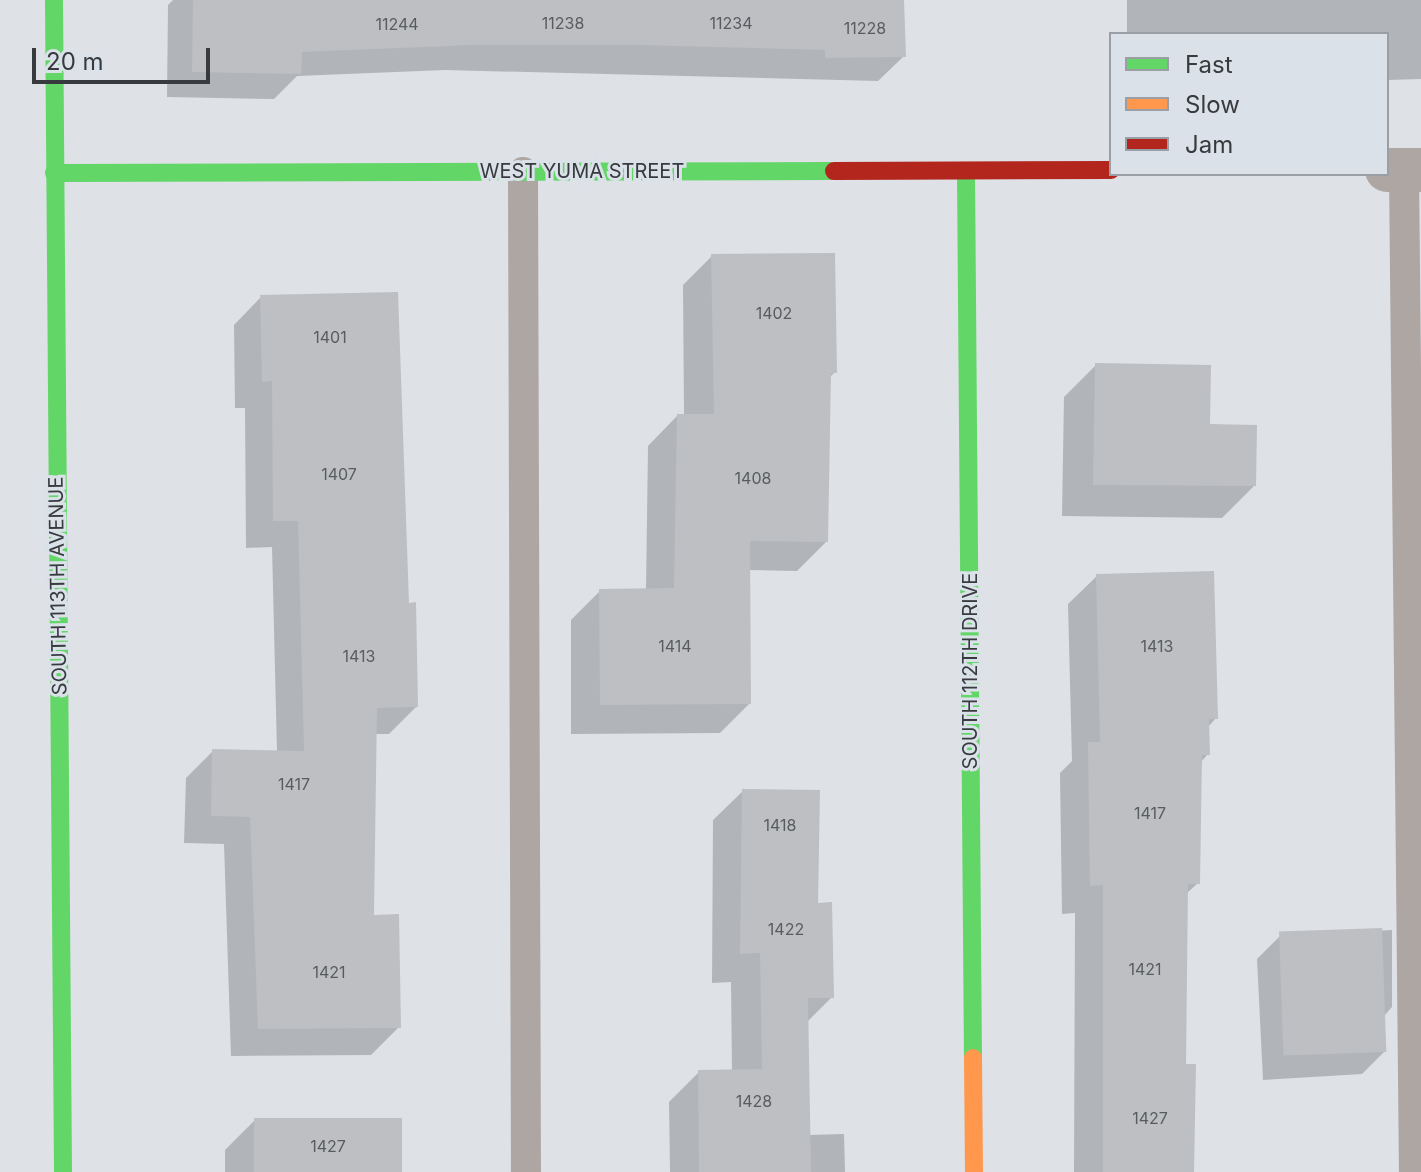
<!DOCTYPE html>
<html>
<head>
<meta charset="utf-8">
<style>
	body { margin:0 }
	#map { position:relative; width:1421px; height:1172px; overflow:hidden; background:#dee1e6; font-family:Inter,sans-serif }
	div>[style] { position:absolute }
	[style*='--x'] { left:calc(var(--x)*1px); top:calc(var(--y)*1px); width:calc(var(--w)*1px); rotate:calc(var(--a)*1deg) }
	.shadow>* { inset:0; background:#0003 }
	.building>* { inset:0; background:#bdbfc3; transform-origin:0 0 }
	.lane>* { height:30px; margin:-15px; padding:0 15px; transform-origin:15px; border-radius:15px; background:#ada6a3 }
	.street>* { height:44px; margin:-22px; padding:0 22px; transform-origin:22px; border-radius:22px; background:#ada6a3 }
	.fast>* { height:18px; margin:-9px; padding:0 9px; transform-origin:9px; border-radius:9px; background:#63d668 }
	.slow>* { height:18px; margin:-9px; padding:0 9px; transform-origin:9px; border-radius:9px; background:#ff974d }
	.jam>* { height:18px; margin:-9px; padding:0 9px; transform-origin:9px; border-radius:9px; background:#b3261e }
	span { translate:-50% -50%; white-space:nowrap; text-align:center; line-height:1.15; -webkit-text-stroke:6px #dae1e9; paint-order:stroke }
	.number-label { font-size:16px; color:#595c5f }
	.number-label span { -webkit-text-stroke-width:0 }
	.street-label { font-size:20px; color:#383b3e }
	.legend { position:absolute; left:1109px; top:32px; width:280px; height:144px; box-sizing:border-box; background:#dae1e9; border:2px solid #999fa5; margin:0; padding:10px 14px; list-style:none; font-size:24px; color:#383b3e }
	.legend li { display:flex; align-items:center; gap:16px; height:40px }
	.legend b { width:40px; border:2px solid #999fa5 }
	.scale { position:absolute; left:32px; top:48px; width:178px; height:36px; box-sizing:border-box; border:4px solid #383b3e; border-top:0; padding-left:10px; font-size:24px; line-height:28px; white-space:nowrap; color:#383b3e; -webkit-text-stroke:6px #dae1e9; paint-order:stroke }
</style>
</head>
<body>
<div id="map">
	<div class="shadow">
		<div style="clip-path:polygon(173px 0,902px 0,904px 56px,878px 81px,445px 70px,297px 76px,274px 99px,167px 97px,168px 5px)"></div>
		<div style="clip-path:polygon(1127px 0,1421px 0,1421px 79px,1387px 80px,1387px 34px,1127px 34px)"></div>
		<div style="clip-path:polygon(712px 256px,835px 372px,829px 378px,827px 541px,797px 571px,748px 570px,749px 704px,720px 733px,571px 734px,571px 620px,600px 591px,646px 590px,648px 446px,677px 416px,684px 416px,683px 285px)"></div>
		<div style="clip-path:polygon(261px 297px,407px 605px,416px 707px,389px 734px,375px 734px,372px 917px,399px 1027px,371px 1055px,231px 1056px,224px 844px,184px 843px,186px 778px,213px 751px,277px 752px,272px 547px,246px 548px,245px 408px,235px 408px,234px 325px)"></div>
		<div style="clip-path:polygon(1096px 365px,1208px 426px,1254px 486px,1222px 518px,1062px 516px,1064px 397px)"></div>
		<div style="clip-path:polygon(1097px 576px,1216px 718px,1208px 727px,1208px 754px,1200px 763px,1198px 883px,1186px 894px,1184px 1066px,1192px 1172px,1074px 1172px,1075px 913px,1062px 914px,1060px 773px,1072px 761px,1068px 604px)"></div>
		<div style="clip-path:polygon(743px 791px,816px 905px,832px 997px,807px 1022px,808px 1135px,844px 1134px,845px 1172px,670px 1172px,669px 1102px,699px 1072px,732px 1072px,731px 982px,712px 983px,713px 820px)"></div>
		<div style="clip-path:polygon(1392px 930px,1392px 1007px,1384px 1016px,1385px 1051px,1362px 1074px,1263px 1080px,1257px 959px,1280px 936px)"></div>
		<div style="clip-path:polygon(255px 1120px,400px 1172px,225px 1172px,225px 1150px)"></div>
	</div>
	<div class="building">
		<div style="clip-path:polygon(193px 0,904px 0,906px 57px,825px 58px,825px 50px,638px 45px,472px 45px,302px 52px,301px 74px,192px 72px)"></div>
		<div style="clip-path:polygon(835px 253px,837px 373px,831px 373px,828px 542px,750px 541px,751px 704px,600px 705px,599px 589px,674px 588px,677px 414px,714px 414px,711px 254px)"></div>
		<div style="clip-path:polygon(398px 292px,409px 603px,416px 602px,418px 707px,377px 708px,374px 915px,399px 914px,401px 1028px,258px 1029px,250px 817px,211px 816px,212px 749px,304px 751px,298px 521px,273px 521px,272px 381px,262px 382px,260px 295px)"></div>
		<div style="clip-path:polygon(1095px 363px,1211px 365px,1210px 424px,1257px 425px,1256px 486px,1093px 485px)"></div>
		<div style="clip-path:polygon(1214px 571px,1218px 719px,1209px 719px,1210px 755px,1202px 755px,1200px 884px,1188px 884px,1186px 1064px,1196px 1064px,1194px 1172px,1103px 1172px,1103px 885px,1090px 886px,1088px 742px,1100px 742px,1096px 574px)"></div>
		<div style="clip-path:polygon(742px 789px,820px 790px,818px 903px,832px 902px,834px 998px,808px 998px,811px 1172px,699px 1172px,698px 1070px,762px 1069px,760px 953px,740px 954px)"></div>
		<div style="left:1382px;top:928px;width:124px;height:103px;rotate:88deg"></div>
		<div style="left:254px;top:1118px;width:148px;height:54px"></div>
	</div>
	<div class="lane">
		<div style="--x:1404;--y:170;--w:1002;--a:89.43"></div>
		<div style="--x:523;--y:172;--w:1000;--a:89.83"></div>
	</div>
	<div class="street">
		<div style="--x:1387;--y:170;--w:34;--a:0"></div>
	</div>
	<div class="fast">
		<div style="--x:54;--y:0;--w:1172;--a:89.56"></div>
		<div style="--x:966;--y:171;--w:887;--a:89.55"></div>
		<div style="--x:54;--y:173;--w:780;--a:-0.15"></div>
	</div>
	<div class="slow">
		<div style="--x:973;--y:1058;--w:114;--a:89.5"></div>
	</div>
	<div class="jam">
		<div style="--x:834;--y:171;--w:277;--a:-0.2"></div>
	</div>
	<div class="number-label">
		<span style="left:563px;top:23px">11238</span>
		<span style="left:731px;top:23px">11234</span>
		<span style="left:397px;top:24px">11244</span>
		<span style="left:865px;top:28px">11228</span>
		<span style="left:774px;top:313px">1402</span>
		<span style="left:330px;top:337px">1401</span>
		<span style="left:339px;top:474px">1407</span>
		<span style="left:753px;top:478px">1408</span>
		<span style="left:675px;top:646px">1414</span>
		<span style="left:1157px;top:646px">1413</span>
		<span style="left:359px;top:656px">1413</span>
		<span style="left:294px;top:784px">1417</span>
		<span style="left:1150px;top:813px">1417</span>
		<span style="left:780px;top:825px">1418</span>
		<span style="left:786px;top:929px">1422</span>
		<span style="left:1145px;top:969px">1421</span>
		<span style="left:329px;top:972px">1421</span>
		<span style="left:754px;top:1101px">1428</span>
		<span style="left:1150px;top:1118px">1427</span>
		<span style="left:328px;top:1146px">1427</span>
	</div>
	<div class="street-label">
		<span style="left:582px;top:171px">WEST YUMA STREET</span>
		<span style="left:58px;top:586px;rotate:-91deg">SOUTH 113TH AVENUE</span>
		<span style="left:970px;top:671px;rotate:-90deg">SOUTH 112TH DRIVE</span>
	</div>
	<ul class="legend">
	<li><b style="height:10px;background:#63d668"></b>Fast</li>
	<li><b style="height:10px;background:#ff974d"></b>Slow</li>
	<li><b style="height:10px;background:#b3261e"></b>Jam</li>
	</ul>
	<div class="scale">20 m</div>
</div>
</body>
</html>
